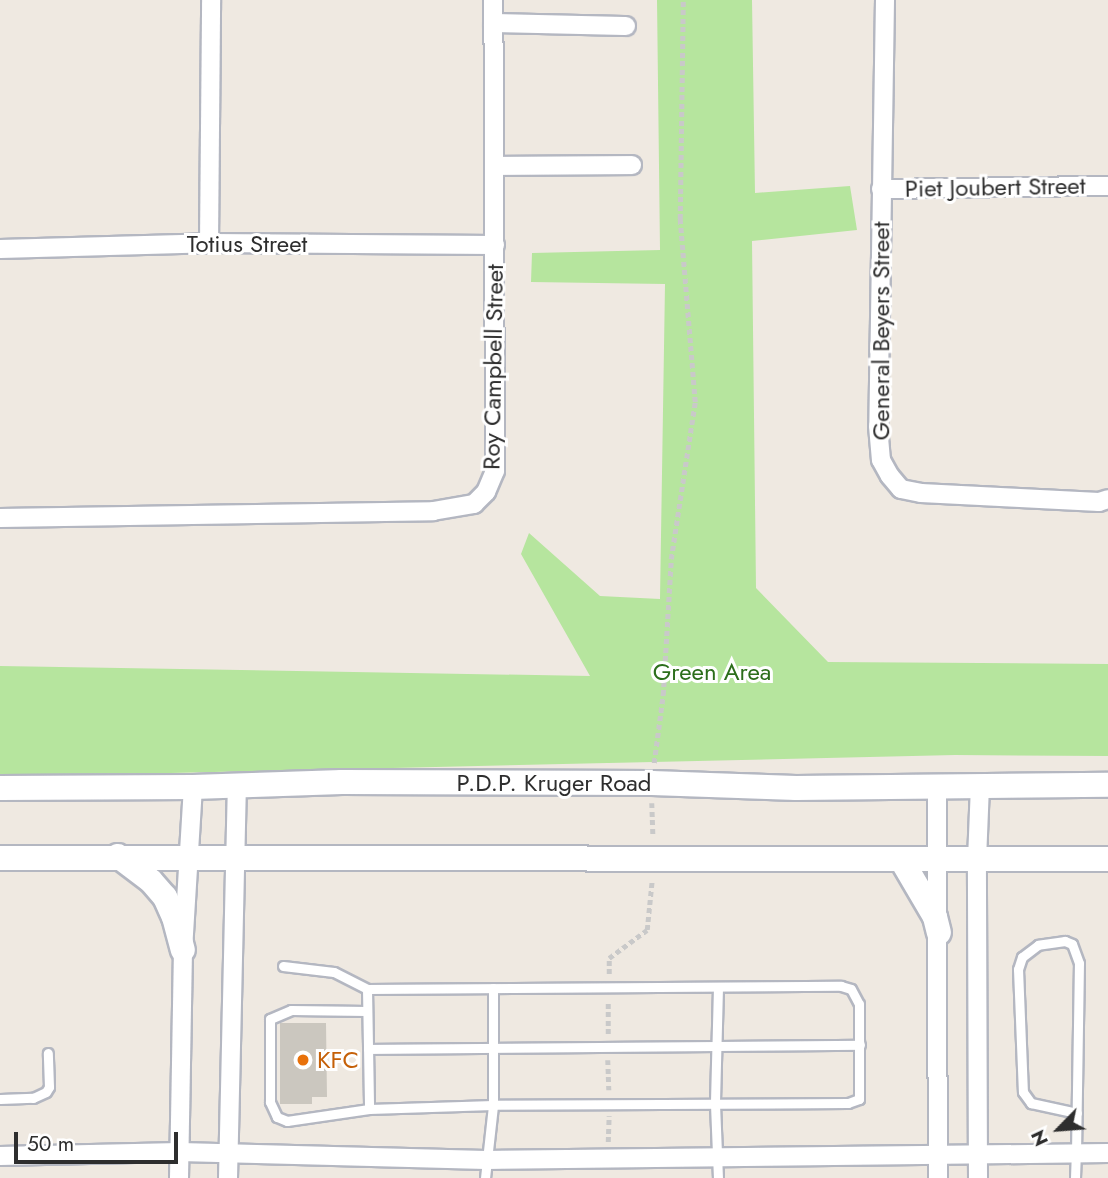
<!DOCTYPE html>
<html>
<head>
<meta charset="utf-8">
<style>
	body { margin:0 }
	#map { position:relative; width:1108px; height:1178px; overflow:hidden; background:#efe9e1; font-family:Jost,sans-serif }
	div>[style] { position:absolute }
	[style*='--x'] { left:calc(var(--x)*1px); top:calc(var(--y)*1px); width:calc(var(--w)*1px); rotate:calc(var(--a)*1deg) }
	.green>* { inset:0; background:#b6e59e }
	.building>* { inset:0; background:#cbc7bf }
	.path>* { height:4.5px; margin-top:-2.25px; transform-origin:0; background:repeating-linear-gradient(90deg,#c9c9c9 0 5px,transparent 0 8.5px) }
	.roads { filter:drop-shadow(2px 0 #b4b7c1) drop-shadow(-2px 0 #b4b7c1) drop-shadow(0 2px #b4b7c1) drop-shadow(0 -2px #b4b7c1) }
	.lane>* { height:9px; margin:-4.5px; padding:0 4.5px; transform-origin:4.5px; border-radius:4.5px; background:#fff }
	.street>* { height:18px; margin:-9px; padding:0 9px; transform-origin:9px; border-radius:9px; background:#fff }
	.secondary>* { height:24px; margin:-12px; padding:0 12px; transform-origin:12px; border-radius:12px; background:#fff }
	.dots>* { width:19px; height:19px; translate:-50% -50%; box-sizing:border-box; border:4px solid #fff; border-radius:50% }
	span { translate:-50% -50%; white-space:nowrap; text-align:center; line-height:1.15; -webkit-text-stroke:6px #fff; paint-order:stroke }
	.street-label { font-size:24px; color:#2e2e2e }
	.park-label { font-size:24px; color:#2c6e1b }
	.food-label { font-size:24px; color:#c56008 }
	.left { translate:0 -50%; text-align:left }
	.north { position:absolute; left:1024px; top:1094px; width:70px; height:70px; -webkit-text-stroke:5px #fff; paint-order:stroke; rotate:245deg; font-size:19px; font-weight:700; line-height:28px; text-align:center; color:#2e2e2e }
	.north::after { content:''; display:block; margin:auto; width:24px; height:32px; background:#2e2e2e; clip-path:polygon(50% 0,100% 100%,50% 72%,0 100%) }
	.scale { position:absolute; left:14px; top:1132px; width:164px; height:32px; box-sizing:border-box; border:4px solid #2e2e2e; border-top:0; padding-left:9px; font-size:21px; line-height:24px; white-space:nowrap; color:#2e2e2e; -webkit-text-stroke:5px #fff; paint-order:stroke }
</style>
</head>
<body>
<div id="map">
	<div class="green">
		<div style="clip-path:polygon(657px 0,752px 0,755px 193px,850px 186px,857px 230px,752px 241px,756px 588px,828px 662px,1108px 664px,1108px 756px,955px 755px,0 777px,0 666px,590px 676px,521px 554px,529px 533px,600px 596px,660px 599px,665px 284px,531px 282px,532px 253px,660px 250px)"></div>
	</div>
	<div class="building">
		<div style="clip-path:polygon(280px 1023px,326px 1023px,327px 1097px,312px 1097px,312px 1104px,280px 1104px)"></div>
	</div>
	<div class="path">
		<div style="--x:654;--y:763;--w:69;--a:-82.5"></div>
		<div style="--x:663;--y:695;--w:136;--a:-86.6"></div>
		<div style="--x:671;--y:559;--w:159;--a:-81.3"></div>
		<div style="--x:695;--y:402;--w:184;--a:-94.7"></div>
		<div style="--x:680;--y:219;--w:219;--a:-89.2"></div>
		<div style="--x:652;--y:803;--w:33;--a:88"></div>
		<div style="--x:609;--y:974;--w:16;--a:-90"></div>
		<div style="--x:609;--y:958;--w:47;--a:-36.4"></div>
		<div style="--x:647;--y:930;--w:50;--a:-84.3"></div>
		<div style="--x:608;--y:1034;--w:33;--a:-90"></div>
		<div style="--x:608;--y:1060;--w:30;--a:88"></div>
		<div style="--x:608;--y:1142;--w:26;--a:-88"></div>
	</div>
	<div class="roads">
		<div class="lane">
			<div style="--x:283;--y:966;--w:51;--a:6.7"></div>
			<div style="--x:334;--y:972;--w:37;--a:27"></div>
			<div style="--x:367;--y:989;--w:474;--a:-0.4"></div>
			<div style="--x:841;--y:986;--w:10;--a:17"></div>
			<div style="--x:851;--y:989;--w:17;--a:62"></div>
			<div style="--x:859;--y:1004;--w:95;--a:90"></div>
			<div style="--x:859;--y:1099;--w:12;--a:160"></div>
			<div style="--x:848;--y:1103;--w:355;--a:179.7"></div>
			<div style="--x:493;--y:1105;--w:124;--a:178.2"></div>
			<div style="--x:369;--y:1109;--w:83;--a:171.7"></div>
			<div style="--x:287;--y:1121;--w:11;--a:-158"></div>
			<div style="--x:277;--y:1117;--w:17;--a:-115"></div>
			<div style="--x:270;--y:1102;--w:83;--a:-90"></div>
			<div style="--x:270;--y:1019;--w:23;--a:-23"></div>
			<div style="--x:291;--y:1010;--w:76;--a:0.8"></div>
			<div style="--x:718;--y:987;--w:117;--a:91.5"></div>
			<div style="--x:715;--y:1104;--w:74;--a:87.7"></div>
			<div style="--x:367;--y:989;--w:120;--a:89"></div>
			<div style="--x:368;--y:1049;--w:492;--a:-0.5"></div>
			<div style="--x:0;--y:1099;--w:33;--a:-2"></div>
			<div style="--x:33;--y:1098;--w:14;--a:-25"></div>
			<div style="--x:46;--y:1092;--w:6;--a:-59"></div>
			<div style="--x:49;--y:1087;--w:34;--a:-92"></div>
			<div style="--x:485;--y:1178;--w:73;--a:-83.7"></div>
			<div style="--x:493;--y:1105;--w:117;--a:-90"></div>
			<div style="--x:1075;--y:1178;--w:25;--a:-88"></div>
			<div style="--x:1076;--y:1153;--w:190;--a:-89.1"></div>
			<div style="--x:1079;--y:963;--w:20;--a:-110"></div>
			<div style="--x:1072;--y:944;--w:8;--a:-157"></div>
			<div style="--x:1065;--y:941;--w:27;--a:172"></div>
			<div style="--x:1038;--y:945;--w:20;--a:143"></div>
			<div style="--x:1022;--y:957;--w:13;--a:108"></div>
			<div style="--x:1018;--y:969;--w:123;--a:87.7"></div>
			<div style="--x:1023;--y:1092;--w:14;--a:54"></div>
			<div style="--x:1031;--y:1103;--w:47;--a:12.3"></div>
		</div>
		<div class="street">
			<div style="--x:885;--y:0;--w:426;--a:90.9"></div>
			<div style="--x:878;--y:426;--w:34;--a:85"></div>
			<div style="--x:881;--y:460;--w:18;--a:61"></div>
			<div style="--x:890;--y:476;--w:17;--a:50"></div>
			<div style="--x:901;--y:489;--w:20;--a:11"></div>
			<div style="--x:921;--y:493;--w:178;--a:2.9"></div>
			<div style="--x:1099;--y:502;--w:9;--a:-18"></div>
			<div style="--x:493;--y:23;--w:133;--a:1.3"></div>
			<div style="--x:495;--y:166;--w:137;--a:-0.4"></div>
			<div style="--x:881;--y:189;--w:227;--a:-0.8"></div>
			<div style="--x:209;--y:243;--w:243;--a:-89.5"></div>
			<div style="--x:0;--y:249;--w:209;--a:-1.6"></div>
			<div style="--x:209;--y:243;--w:286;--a:0.4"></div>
			<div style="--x:0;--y:518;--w:433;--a:-0.9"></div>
			<div style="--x:433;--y:511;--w:42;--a:-9.7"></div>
			<div style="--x:474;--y:504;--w:17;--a:-45"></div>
			<div style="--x:486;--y:492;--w:23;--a:-67"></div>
			<div style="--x:495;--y:471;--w:471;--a:-90.2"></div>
			<div style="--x:937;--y:785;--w:393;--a:89.9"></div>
			<div style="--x:0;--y:1156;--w:180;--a:-1.3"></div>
			<div style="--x:180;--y:1152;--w:306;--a:1.5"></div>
			<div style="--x:486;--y:1160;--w:622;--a:-0.64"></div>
			<div style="--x:179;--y:1178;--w:228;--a:-89"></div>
			<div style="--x:183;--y:950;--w:163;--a:-86.5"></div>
			<div style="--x:228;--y:1178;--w:392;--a:-88.7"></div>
			<div style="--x:978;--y:1178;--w:318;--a:-90.2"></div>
			<div style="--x:977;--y:860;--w:75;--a:-87.7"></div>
		</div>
		<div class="secondary">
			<div style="--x:0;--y:788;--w:193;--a:-0.3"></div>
			<div style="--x:193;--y:787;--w:149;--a:-1.9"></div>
			<div style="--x:342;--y:782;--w:310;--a:0.2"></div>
			<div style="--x:652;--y:783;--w:144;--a:2"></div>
			<div style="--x:796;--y:788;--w:312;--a:-0.6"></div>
			<div style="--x:118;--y:856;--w:41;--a:37.1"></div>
			<div style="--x:151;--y:881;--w:21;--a:49"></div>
			<div style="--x:165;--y:897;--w:22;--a:66"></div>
			<div style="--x:174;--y:917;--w:34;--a:75"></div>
			<div style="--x:0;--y:858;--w:1108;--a:0.05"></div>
			<div style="--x:901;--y:859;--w:67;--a:59.6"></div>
			<div style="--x:935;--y:917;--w:16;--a:76"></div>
		</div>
	</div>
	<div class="dots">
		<div style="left:303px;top:1060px;background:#e8710a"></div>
	</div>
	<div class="street-label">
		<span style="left:995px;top:187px;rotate:-1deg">Piet Joubert Street</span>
		<span style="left:247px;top:244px">Totius Street</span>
		<span style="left:881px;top:331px;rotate:-90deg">General Beyers Street</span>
		<span style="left:493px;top:367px;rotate:-89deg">Roy Campbell Street</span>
		<span style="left:554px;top:783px">P.D.P. Kruger Road</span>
	</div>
	<div class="park-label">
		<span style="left:712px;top:672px">Green Area</span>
	</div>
	<div class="food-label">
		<span class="left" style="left:317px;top:1060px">KFC</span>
	</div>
	<div class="north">N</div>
	<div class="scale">50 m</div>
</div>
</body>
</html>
